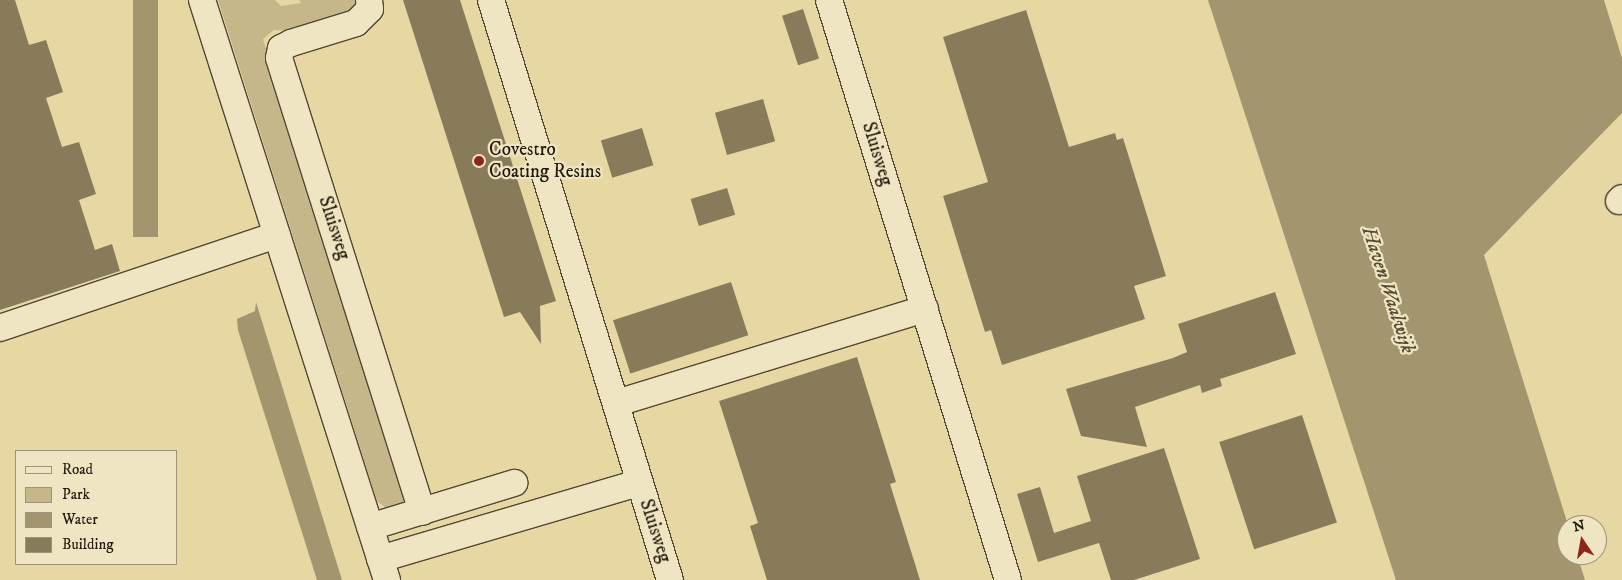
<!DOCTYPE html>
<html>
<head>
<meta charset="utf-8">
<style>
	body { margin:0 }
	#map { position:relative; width:1622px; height:580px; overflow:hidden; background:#e6d7a3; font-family:"IM FELL DW Pica",serif }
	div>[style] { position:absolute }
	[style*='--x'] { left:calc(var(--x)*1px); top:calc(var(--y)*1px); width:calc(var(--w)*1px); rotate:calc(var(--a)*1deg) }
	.green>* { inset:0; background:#c5b789 }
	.water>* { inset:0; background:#a3966f; transform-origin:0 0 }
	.building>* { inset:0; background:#887b5a; transform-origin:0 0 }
	.roads { filter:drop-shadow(1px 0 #534831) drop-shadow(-1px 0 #534831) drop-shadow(0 1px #534831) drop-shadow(0 -1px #534831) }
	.minor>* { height:26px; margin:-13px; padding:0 13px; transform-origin:13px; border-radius:13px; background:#efe5c3 }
	.dots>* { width:14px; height:14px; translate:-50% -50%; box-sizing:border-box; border:2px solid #efe5c3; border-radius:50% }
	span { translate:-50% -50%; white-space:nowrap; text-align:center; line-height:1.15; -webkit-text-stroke:4.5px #efe5c3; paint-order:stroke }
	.poi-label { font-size:19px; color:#22180b }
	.left { translate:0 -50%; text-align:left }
	.street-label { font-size:19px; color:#22180b }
	.water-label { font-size:20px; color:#564a33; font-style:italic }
	.legend { position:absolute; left:15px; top:450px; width:162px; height:115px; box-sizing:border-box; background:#efe5c3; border:1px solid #9d9379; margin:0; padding:6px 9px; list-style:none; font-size:15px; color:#22180b }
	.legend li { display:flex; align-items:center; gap:10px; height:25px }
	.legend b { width:25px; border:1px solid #9d9379 }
	.north { position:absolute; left:1557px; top:515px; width:50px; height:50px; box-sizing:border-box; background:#efe5c3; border:1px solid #9d9379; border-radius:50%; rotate:348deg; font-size:14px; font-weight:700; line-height:20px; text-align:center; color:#22180b }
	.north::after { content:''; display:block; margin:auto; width:18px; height:22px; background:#8f2418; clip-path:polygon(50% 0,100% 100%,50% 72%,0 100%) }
</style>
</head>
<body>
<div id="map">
	<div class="green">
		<div style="clip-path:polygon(218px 0,275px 0,281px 6px,301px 3px,299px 0,358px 0,353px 13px,296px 31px,274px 30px,263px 39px,405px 500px,395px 509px,386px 508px,377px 501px)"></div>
	</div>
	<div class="water">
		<div style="left:133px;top:0;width:25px;height:237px"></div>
		<div style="clip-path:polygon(1208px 0,1604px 0,1622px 58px,1622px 113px,1484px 255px,1568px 525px,1567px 555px,1577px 555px,1585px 580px,1396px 580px)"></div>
		<div style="clip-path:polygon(256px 302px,342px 580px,317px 580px,238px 330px,237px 319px,255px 311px)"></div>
	</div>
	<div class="building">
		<div style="clip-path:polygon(0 0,15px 0,29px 45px,46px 40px,63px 92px,46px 98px,62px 147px,79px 142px,96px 194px,79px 200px,95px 250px,112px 244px,120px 271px,0 310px)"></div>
		<div style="clip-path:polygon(403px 0,460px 0,556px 301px,540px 306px,541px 344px,520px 312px,504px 317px)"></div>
		<div style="left:803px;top:9px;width:52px;height:22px;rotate:72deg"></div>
		<div style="clip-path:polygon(1026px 10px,1069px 147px,1115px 133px,1117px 140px,1123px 138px,1166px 276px,1134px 286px,1145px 319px,1002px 365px,991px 330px,985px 332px,943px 196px,988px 182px,943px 37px)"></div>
		<div style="left:763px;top:99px;width:44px;height:50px;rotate:74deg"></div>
		<div style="left:642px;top:128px;width:39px;height:43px;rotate:73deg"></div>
		<div style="left:727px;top:188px;width:28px;height:38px;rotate:73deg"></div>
		<div style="left:731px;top:282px;width:56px;height:124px;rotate:72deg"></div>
		<div style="clip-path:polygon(1275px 292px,1296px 354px,1220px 379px,1222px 386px,1202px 393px,1200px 385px,1135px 407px,1147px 447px,1081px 436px,1066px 389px,1173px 358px,1187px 352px,1178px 324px)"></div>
		<div style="clip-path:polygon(857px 357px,896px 482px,890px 484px,920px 580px,767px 580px,750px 526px,758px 523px,719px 401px)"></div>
		<div style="left:1302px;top:415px;width:113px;height:87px;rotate:72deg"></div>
		<div style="clip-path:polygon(1164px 448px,1200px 559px,1134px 580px,1111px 580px,1099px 543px,1038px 562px,1017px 494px,1040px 487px,1054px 533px,1091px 521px,1077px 476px)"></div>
	</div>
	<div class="roads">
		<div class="minor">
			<div style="--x:202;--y:0;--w:609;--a:72.31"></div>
			<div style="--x:369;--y:0;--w:9;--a:84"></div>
			<div style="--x:370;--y:9;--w:20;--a:135"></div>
			<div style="--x:356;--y:23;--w:68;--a:162.9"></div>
			<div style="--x:291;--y:43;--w:11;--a:153"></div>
			<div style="--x:281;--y:48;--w:10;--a:101"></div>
			<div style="--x:279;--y:58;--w:476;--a:72.5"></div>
			<div style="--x:491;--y:0;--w:607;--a:72.85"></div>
			<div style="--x:829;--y:0;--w:607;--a:72.85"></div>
			<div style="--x:1619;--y:201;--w:4;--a:-45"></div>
			<div style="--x:0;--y:328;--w:292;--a:-18.6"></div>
			<div style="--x:617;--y:403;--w:322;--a:-17"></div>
			<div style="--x:370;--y:527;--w:151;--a:-17"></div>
			<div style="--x:380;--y:559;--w:270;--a:-16.4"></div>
		</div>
	</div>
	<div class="dots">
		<div style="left:479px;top:161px;background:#8f2418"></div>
	</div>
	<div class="poi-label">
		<span class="left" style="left:489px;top:161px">Covestro<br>Coating Resins</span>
	</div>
	<div class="street-label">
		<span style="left:877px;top:154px;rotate:73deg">Sluisweg</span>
		<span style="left:334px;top:228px;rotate:72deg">Sluisweg</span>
		<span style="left:655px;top:531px;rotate:72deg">Sluisweg</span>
	</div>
	<div class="water-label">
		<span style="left:1388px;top:290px;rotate:72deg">Haven Waalwijk</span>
	</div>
	<ul class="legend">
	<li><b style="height:6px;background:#efe5c3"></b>Road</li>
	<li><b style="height:14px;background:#c5b789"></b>Park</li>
	<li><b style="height:14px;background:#a3966f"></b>Water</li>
	<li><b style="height:14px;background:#887b5a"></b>Building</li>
	</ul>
	<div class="north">N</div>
</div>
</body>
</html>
